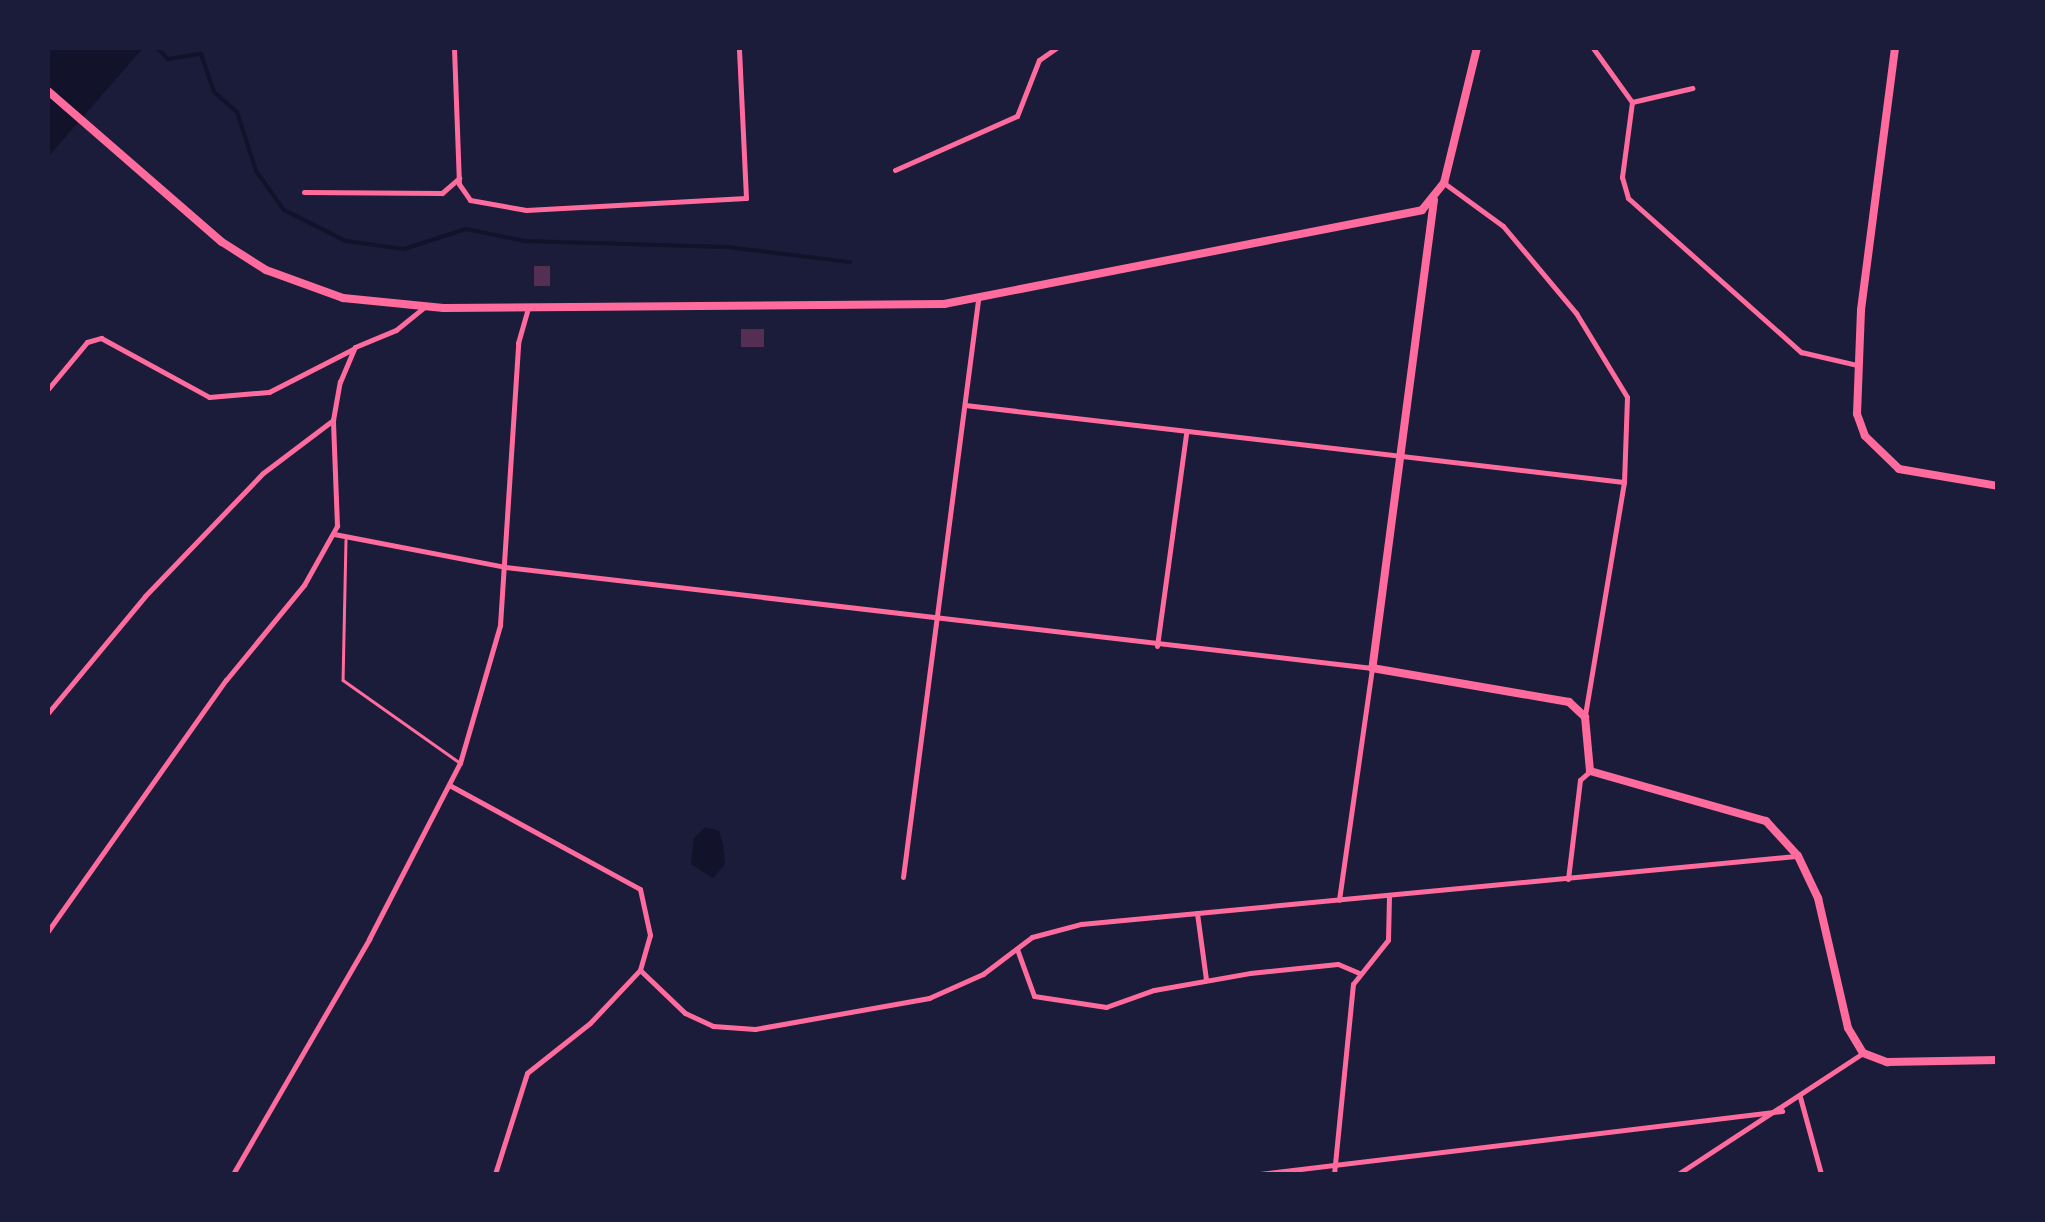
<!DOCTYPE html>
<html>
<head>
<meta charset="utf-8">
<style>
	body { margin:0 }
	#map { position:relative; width:2045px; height:1222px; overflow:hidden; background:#1b1b3a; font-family:"IBM Plex Sans",sans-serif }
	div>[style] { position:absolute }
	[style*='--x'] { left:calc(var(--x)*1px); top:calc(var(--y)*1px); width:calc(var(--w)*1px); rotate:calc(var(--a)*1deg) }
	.water>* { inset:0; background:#12122b }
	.stream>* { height:4px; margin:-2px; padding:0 2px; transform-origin:2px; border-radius:2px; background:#12122b }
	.building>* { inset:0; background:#542f53; transform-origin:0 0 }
	.service>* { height:2.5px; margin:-1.25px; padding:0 1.25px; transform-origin:1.25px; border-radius:1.25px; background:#ff6b9d }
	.minor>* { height:5px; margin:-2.5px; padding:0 2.5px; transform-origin:2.5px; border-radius:2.5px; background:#ff6b9d }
	.tertiary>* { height:8px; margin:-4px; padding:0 4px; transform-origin:4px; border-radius:4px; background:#ff6b9d }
	.secondary>* { height:8px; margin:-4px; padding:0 4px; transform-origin:4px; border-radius:4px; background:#ff6b9d }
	span { translate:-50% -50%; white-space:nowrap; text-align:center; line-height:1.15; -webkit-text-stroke:10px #1b1b3a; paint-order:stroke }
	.frame { position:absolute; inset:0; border:50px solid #1b1b3a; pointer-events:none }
</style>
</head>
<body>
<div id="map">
	<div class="water">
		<div style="clip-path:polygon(48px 48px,143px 48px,48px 157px)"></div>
		<div style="clip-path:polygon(705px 827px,719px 831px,723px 845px,725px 864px,713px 878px,691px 864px,694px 838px)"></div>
	</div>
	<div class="stream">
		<div style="--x:157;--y:48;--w:16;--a:45"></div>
		<div style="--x:168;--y:59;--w:33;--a:-9"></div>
		<div style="--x:201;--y:54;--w:40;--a:71.1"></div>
		<div style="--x:214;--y:92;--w:30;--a:41"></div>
		<div style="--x:237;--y:112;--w:62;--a:72.1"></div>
		<div style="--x:256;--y:171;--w:48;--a:54.3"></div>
		<div style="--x:284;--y:210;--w:69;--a:26.6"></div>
		<div style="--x:346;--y:241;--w:59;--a:7.9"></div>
		<div style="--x:404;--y:249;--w:65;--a:-17.9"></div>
		<div style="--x:466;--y:229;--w:60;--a:11.5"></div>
		<div style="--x:525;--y:241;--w:202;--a:1.7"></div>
		<div style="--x:727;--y:247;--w:124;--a:7"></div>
	</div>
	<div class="building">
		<div style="left:534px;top:266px;width:16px;height:20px"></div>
		<div style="left:741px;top:329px;width:23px;height:18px"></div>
	</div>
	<div class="service">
		<div style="--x:346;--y:540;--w:140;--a:91.2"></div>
		<div style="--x:343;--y:680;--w:142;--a:35.3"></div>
	</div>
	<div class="minor">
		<div style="--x:454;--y:48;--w:136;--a:87.9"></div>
		<div style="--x:459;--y:184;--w:19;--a:55"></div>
		<div style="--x:470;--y:200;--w:57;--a:10.1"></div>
		<div style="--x:526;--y:210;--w:220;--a:-3.1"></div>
		<div style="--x:746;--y:198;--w:150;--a:-92.7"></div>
		<div style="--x:1593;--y:48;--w:67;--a:54.2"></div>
		<div style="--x:1632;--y:102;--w:76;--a:97.6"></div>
		<div style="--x:1622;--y:177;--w:22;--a:74"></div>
		<div style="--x:1628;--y:198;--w:232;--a:41.7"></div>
		<div style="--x:1801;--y:352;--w:57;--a:13.1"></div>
		<div style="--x:1632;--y:102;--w:62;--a:-13.1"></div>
		<div style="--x:895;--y:170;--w:133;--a:-23.9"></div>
		<div style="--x:1017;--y:116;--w:60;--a:-68.6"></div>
		<div style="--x:1039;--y:60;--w:21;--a:-35"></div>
		<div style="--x:1444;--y:183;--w:73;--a:36.1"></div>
		<div style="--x:1503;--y:226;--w:114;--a:50"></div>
		<div style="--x:1576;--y:313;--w:98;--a:58.7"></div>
		<div style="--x:1627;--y:397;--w:85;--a:92"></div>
		<div style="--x:1624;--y:482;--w:235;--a:99.5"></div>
		<div style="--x:304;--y:192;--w:138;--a:0.4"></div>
		<div style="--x:442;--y:193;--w:23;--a:-41"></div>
		<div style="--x:48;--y:389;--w:61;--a:-50.3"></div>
		<div style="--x:87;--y:342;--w:15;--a:-16"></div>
		<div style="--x:101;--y:338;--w:123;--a:28.6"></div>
		<div style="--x:209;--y:397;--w:60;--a:-4.8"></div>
		<div style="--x:269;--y:392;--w:94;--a:-27.1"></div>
		<div style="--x:965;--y:405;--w:663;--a:6.66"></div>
		<div style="--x:334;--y:534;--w:174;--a:10.9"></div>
		<div style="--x:505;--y:567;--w:873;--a:6.64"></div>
		<div style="--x:1372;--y:668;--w:234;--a:98.1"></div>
		<div style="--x:1157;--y:646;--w:215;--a:-82.2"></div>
		<div style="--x:48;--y:713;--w:152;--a:-50.3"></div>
		<div style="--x:145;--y:596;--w:170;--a:-46.2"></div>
		<div style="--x:263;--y:473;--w:88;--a:-37.1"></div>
		<div style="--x:451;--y:786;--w:215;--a:28.6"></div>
		<div style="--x:640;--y:889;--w:47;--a:77.7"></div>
		<div style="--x:650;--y:935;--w:36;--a:106"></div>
		<div style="--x:903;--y:877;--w:582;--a:-82.59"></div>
		<div style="--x:1568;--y:879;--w:100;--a:-83.1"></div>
		<div style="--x:1580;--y:780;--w:13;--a:-42"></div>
		<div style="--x:1197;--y:913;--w:68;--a:82.3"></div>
		<div style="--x:48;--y:931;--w:308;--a:-54.7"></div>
		<div style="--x:226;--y:680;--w:123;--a:-50.6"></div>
		<div style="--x:304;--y:585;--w:68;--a:-60.8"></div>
		<div style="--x:337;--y:526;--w:106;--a:-92.2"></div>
		<div style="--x:333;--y:420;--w:39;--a:-80"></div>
		<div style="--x:340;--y:382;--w:38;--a:-67"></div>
		<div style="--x:355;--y:347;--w:44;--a:-22.5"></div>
		<div style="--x:396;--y:330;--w:36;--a:-39"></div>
		<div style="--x:1017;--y:949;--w:50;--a:70.1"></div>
		<div style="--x:1034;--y:996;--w:73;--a:8.7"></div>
		<div style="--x:1106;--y:1007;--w:51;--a:-19.5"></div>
		<div style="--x:1154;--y:990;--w:97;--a:-10"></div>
		<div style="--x:1250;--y:973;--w:88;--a:-5.8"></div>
		<div style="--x:1338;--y:964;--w:23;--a:23"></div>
		<div style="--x:640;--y:970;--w:62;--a:43.7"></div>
		<div style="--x:685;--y:1013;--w:31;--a:25"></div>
		<div style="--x:713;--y:1026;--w:42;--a:4.1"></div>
		<div style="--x:755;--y:1029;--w:177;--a:-10.1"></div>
		<div style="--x:929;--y:998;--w:59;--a:-24"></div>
		<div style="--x:983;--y:974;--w:61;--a:-37.1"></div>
		<div style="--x:1032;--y:937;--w:51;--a:-14.9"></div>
		<div style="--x:1081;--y:924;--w:718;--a:-5.43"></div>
		<div style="--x:1800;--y:1097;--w:80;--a:74.7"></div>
		<div style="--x:233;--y:1174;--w:272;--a:-59.9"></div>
		<div style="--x:369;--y:939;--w:198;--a:-62.7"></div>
		<div style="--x:460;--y:763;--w:144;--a:-73.8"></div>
		<div style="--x:500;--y:625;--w:283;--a:-86.3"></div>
		<div style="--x:518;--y:343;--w:37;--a:-74"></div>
		<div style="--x:495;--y:1174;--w:106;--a:-72.4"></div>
		<div style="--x:527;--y:1073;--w:80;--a:-38.4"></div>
		<div style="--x:590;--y:1023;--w:73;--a:-46.7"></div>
		<div style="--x:1260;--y:1174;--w:526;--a:-6.88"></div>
		<div style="--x:1334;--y:1174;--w:191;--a:-84.3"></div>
		<div style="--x:1353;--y:984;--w:56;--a:-51.5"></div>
		<div style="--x:1388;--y:940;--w:43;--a:-88.7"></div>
		<div style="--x:1678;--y:1174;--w:221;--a:-33.2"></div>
	</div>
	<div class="tertiary">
		<div style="--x:1895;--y:48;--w:264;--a:97.4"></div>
		<div style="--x:1861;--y:310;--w:104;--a:92.2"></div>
		<div style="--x:1857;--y:414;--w:23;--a:70"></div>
		<div style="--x:1865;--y:436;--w:47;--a:44.1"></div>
		<div style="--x:1899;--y:469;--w:100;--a:9.7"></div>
		<div style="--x:1434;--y:200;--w:472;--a:97.5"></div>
		<div style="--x:1372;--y:668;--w:200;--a:9.8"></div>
		<div style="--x:1569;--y:702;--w:22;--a:43"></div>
		<div style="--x:1585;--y:717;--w:54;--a:84.7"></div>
		<div style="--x:1590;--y:771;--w:183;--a:15.9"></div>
		<div style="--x:1766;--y:821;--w:47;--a:47.6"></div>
		<div style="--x:1798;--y:856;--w:47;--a:64.5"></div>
		<div style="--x:1818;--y:898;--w:133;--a:77"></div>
		<div style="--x:1848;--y:1028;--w:29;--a:59"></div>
		<div style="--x:1863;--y:1053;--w:26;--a:21"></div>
		<div style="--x:1887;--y:1062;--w:111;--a:-1"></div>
	</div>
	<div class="secondary">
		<div style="--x:48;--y:91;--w:230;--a:41"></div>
		<div style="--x:222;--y:242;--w:52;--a:32.5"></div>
		<div style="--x:266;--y:270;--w:82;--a:20"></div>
		<div style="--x:343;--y:298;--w:101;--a:5.7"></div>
		<div style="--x:444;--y:308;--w:500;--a:-0.46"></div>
		<div style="--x:944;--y:304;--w:487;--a:-11.1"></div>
		<div style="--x:1422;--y:210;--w:35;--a:-51"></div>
		<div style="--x:1444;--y:183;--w:139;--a:-76.3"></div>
	</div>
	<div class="frame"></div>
</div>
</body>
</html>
